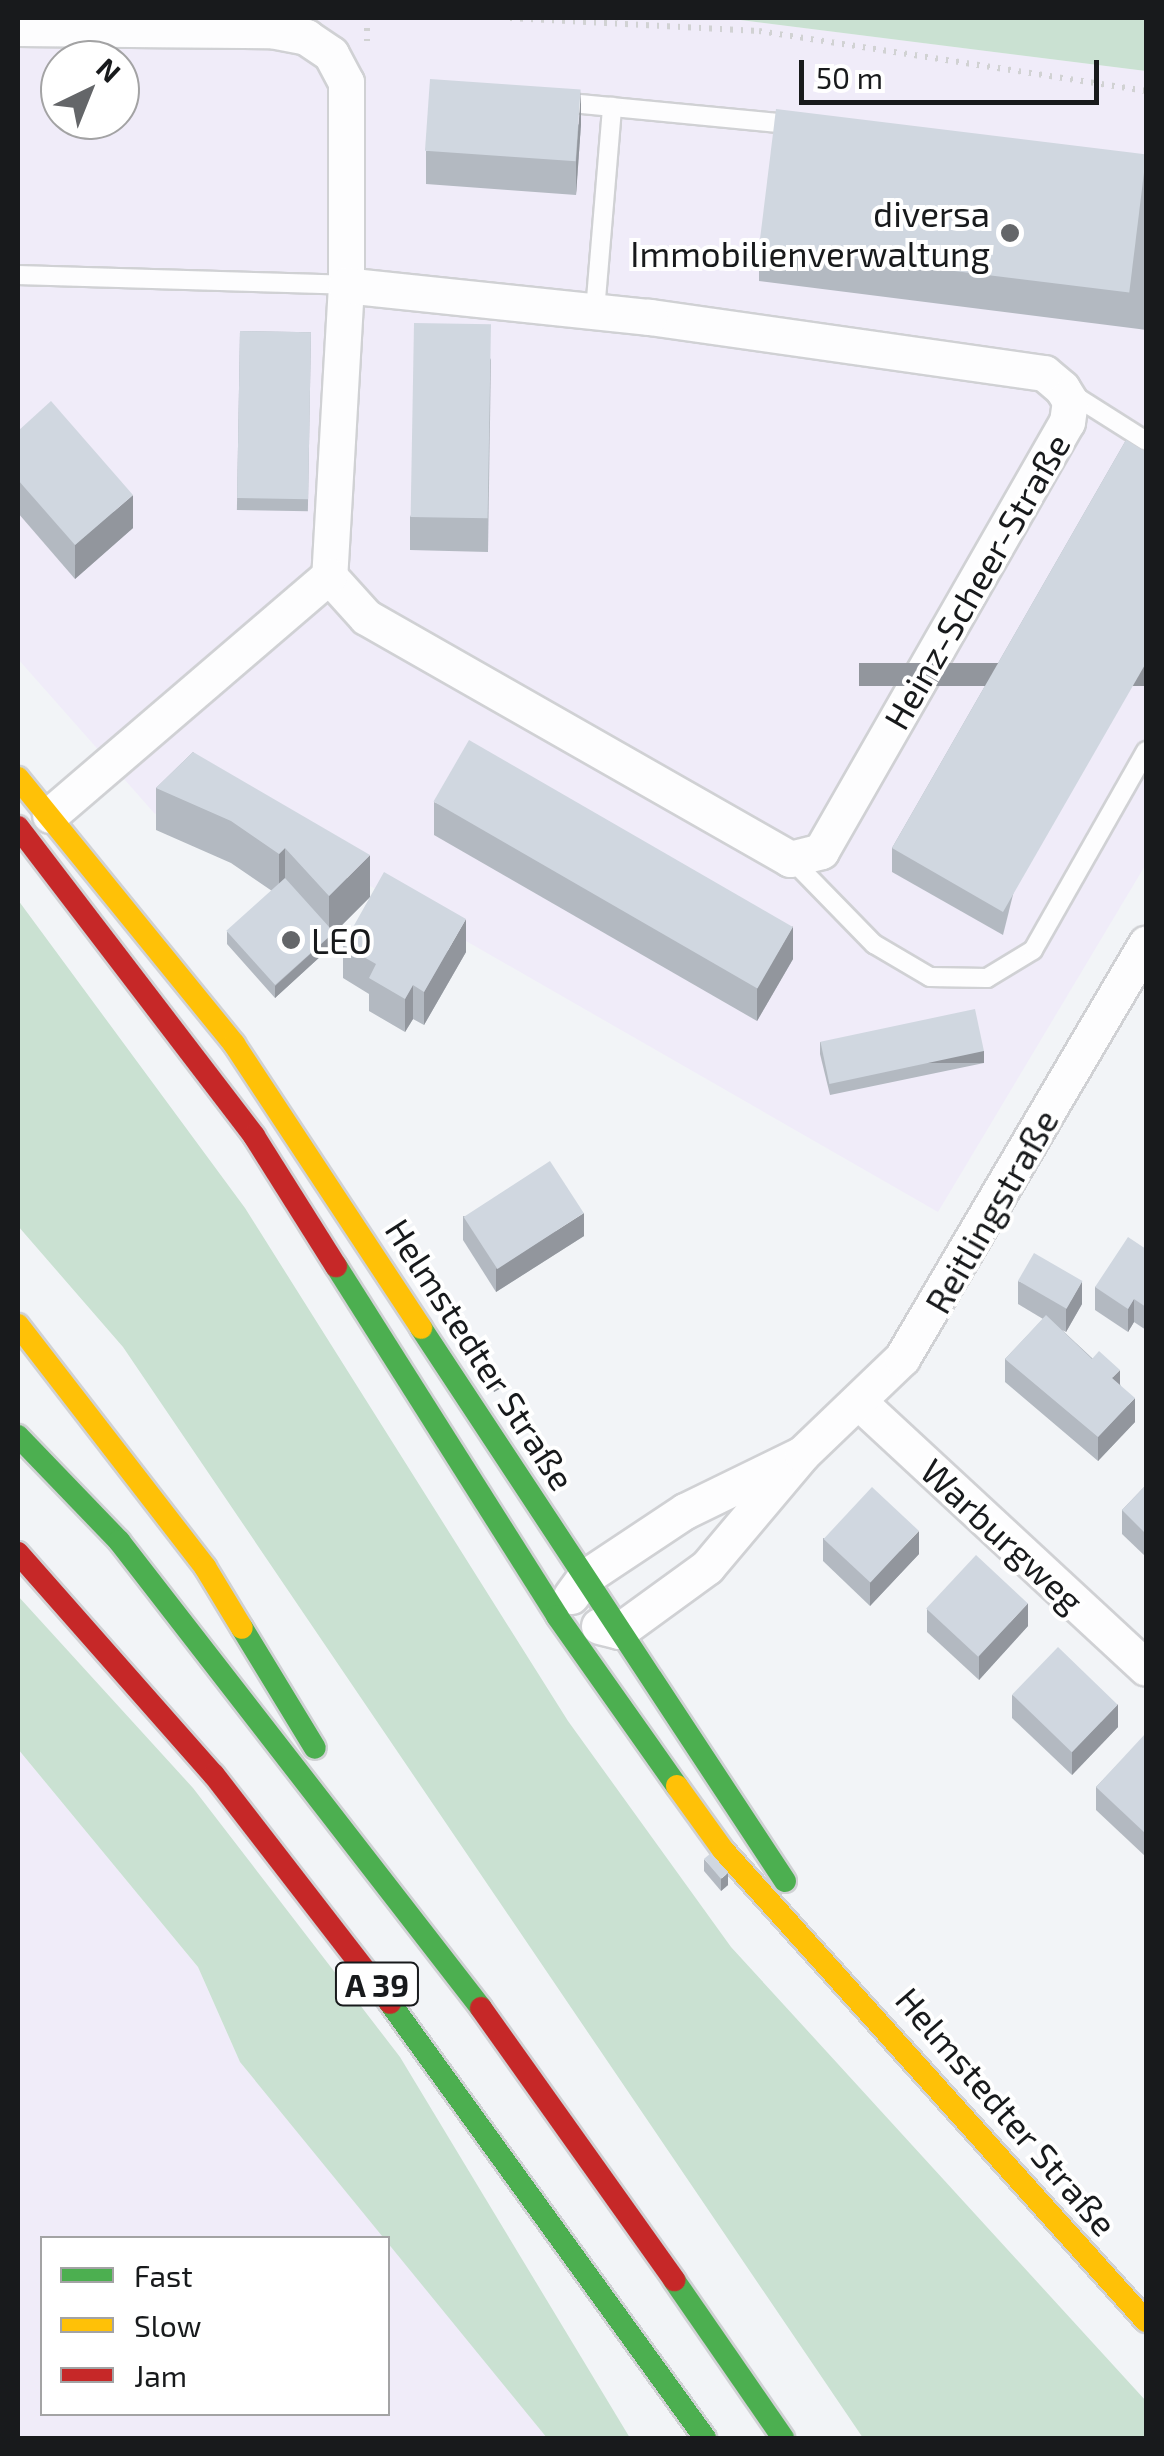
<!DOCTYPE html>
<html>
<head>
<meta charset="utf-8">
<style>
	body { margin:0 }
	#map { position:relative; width:1164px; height:2456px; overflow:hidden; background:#f2f4f7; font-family:"Exo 2",sans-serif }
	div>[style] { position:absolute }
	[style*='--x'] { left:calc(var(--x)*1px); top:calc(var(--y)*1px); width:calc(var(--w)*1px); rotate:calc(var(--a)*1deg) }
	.commercial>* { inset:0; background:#f0ecf9 }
	.green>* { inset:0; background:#cae1d2 }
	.path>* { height:6px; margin-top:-3px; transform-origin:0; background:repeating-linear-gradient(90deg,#d1d2d3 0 2.5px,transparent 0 10.5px) }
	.roads { filter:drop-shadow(2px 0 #d0d1d4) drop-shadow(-2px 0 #d0d1d4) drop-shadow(0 2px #d0d1d4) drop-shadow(0 -2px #d0d1d4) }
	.lane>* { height:18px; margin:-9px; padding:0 9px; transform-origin:9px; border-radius:9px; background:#fdfdfe }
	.street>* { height:35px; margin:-17.5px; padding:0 17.5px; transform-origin:17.5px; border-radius:17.5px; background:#fdfdfe }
	.fast>* { height:22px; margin:-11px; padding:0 11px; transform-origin:11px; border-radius:11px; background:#4caf50 }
	.slow>* { height:22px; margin:-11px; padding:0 11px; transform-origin:11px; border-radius:11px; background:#ffc107 }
	.jam>* { height:22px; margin:-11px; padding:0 11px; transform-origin:11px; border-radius:11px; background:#c62828 }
	.wall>* { inset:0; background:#b3b9c1; transform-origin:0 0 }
	.shaded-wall>* { inset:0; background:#92969d; transform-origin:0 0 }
	.building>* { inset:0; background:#d0d7e0; transform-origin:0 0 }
	.dots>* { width:28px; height:28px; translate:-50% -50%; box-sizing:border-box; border:5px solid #fff; border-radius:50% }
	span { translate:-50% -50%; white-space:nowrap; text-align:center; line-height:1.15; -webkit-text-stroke:8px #fff; paint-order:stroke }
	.shield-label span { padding:2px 8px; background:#fff; border:2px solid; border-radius:8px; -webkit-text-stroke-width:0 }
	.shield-label { font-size:32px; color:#181a1c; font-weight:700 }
	.poi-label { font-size:35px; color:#181a1c }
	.right { translate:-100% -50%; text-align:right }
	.left { translate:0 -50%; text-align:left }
	.street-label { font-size:35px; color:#181a1c }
	.frame { position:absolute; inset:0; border:20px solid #181a1c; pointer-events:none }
	.legend { position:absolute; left:40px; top:2236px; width:350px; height:180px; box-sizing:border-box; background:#fff; border:2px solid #a3a3a4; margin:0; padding:12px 18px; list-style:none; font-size:30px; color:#181a1c }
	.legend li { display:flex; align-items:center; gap:20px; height:50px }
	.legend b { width:50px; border:2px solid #a3a3a4 }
	.north { position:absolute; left:40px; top:40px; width:100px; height:100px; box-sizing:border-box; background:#fff; border:2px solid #a3a3a4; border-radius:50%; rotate:43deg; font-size:28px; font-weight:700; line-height:40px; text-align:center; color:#181a1c }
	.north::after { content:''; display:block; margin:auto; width:35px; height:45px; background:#646669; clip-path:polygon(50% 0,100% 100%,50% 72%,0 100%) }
	.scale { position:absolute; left:799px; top:60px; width:300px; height:45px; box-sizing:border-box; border:5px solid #181a1c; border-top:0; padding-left:12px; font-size:30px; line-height:35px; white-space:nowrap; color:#181a1c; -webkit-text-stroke:8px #fff; paint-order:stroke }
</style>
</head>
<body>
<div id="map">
	<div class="commercial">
		<div style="clip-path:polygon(evenodd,18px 18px,725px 18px,1146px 71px,1146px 864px,938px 1212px,191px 783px,155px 814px,18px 659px,18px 18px,60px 60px,120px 60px,120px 120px,60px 120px,60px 60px)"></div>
		<div style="clip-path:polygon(18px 1749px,198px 1967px,240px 2062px,387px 2238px,42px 2238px,42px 2414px,388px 2414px,388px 2239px,547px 2438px,18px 2438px)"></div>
	</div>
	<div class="green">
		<div style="clip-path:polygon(725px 18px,1146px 18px,1146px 71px)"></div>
		<div style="clip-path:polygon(18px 900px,245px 1208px,568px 1721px,731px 1947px,1146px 2401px,1146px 2438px,863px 2438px,123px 1347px,18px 1226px)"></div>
		<div style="clip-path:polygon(18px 1596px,193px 1788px,400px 2057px,630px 2438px,547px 2438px,240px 2062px,198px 1967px,18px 1749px)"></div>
	</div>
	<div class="path">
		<div style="--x:367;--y:18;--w:23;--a:90"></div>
		<div style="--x:510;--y:18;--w:249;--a:3"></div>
		<div style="--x:759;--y:31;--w:392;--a:8.8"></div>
	</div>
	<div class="roads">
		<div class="lane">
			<div style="--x:560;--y:102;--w:239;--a:5.5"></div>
			<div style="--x:18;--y:275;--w:328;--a:1.7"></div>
			<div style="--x:595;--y:311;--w:205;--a:-85.2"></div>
			<div style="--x:1067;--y:391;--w:93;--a:32.3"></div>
			<div style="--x:791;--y:859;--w:119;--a:45.7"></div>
			<div style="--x:874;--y:944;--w:65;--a:30.5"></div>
			<div style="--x:930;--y:977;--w:57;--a:1"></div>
			<div style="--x:987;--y:978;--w:54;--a:-31.3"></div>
			<div style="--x:1033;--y:950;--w:229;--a:-60.4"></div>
		</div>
		<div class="street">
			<div style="--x:18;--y:28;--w:253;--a:0.5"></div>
			<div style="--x:271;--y:30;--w:36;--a:11"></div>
			<div style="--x:306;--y:37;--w:30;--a:34"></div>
			<div style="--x:331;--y:54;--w:32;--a:62"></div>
			<div style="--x:346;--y:82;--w:203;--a:90"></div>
			<div style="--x:346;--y:285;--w:291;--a:93.3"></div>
			<div style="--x:329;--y:576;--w:55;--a:47.9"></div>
			<div style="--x:366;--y:617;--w:488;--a:29.7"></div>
			<div style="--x:790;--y:859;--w:32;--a:-14"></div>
			<div style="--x:821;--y:851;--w:495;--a:-60.2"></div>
			<div style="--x:1067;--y:422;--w:21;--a:-82"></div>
			<div style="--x:1070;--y:401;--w:15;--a:-122"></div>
			<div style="--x:1062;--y:388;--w:23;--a:-140"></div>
			<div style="--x:1044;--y:373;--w:399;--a:-171.9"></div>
			<div style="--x:649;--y:317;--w:305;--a:-174"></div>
			<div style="--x:50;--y:815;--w:367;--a:-40.6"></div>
			<div style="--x:859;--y:1402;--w:391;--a:42.8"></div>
			<div style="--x:571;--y:1596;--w:22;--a:-54"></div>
			<div style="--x:584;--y:1578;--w:121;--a:-33.6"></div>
			<div style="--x:685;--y:1511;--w:130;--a:-26"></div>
			<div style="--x:599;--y:1626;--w:21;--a:14"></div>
			<div style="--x:619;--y:1631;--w:109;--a:-36"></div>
			<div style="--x:707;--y:1567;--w:148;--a:-49.9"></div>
			<div style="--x:802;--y:1454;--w:139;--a:-43.8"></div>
			<div style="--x:902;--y:1358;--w:481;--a:-59.5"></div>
		</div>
		<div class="fast">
			<div style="--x:336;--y:1266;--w:414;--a:57.7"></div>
			<div style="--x:557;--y:1616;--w:208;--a:54.8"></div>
			<div style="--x:421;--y:1328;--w:662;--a:56.65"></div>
			<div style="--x:18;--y:1436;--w:146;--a:46.1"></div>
			<div style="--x:119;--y:1541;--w:591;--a:52.22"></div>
			<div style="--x:242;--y:1628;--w:140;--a:58.7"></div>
			<div style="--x:390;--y:2003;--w:537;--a:54.09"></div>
			<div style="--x:674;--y:2280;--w:192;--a:55.4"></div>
		</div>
		<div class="slow">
			<div style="--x:18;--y:778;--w:343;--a:50.9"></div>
			<div style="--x:234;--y:1044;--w:340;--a:56.6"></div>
			<div style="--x:18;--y:1325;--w:306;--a:52.3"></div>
			<div style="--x:205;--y:1567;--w:71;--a:58.8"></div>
			<div style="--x:677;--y:1786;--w:79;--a:54.3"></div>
			<div style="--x:723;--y:1850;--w:633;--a:48.07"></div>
		</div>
		<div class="jam">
			<div style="--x:18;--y:827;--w:389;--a:52.6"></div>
			<div style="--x:254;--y:1136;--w:154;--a:57.8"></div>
			<div style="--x:18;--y:1553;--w:296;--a:48.6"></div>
			<div style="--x:214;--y:1775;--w:288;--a:52.3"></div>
			<div style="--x:481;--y:2008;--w:334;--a:54.6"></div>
		</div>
	</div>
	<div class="wall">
		<div style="clip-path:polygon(581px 124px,576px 195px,426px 184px,426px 151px)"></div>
		<div style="clip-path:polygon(1146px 155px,1146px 330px,759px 281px,759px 247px)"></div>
		<div style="left:240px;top:331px;width:71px;height:179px;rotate:1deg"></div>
		<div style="clip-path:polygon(491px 358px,488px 552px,410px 550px,410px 517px)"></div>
		<div style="clip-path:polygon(18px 431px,133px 528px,75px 579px,18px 513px)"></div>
		<div style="clip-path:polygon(1126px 440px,1003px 935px,892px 872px,892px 848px)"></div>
		<div style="clip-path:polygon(193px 752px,370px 897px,334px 933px,334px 944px,275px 998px,227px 944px,227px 932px,272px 891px,231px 863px,156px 830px,156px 788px)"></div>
		<div style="clip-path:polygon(434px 802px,793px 959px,757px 1021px,434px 835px)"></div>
		<div style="clip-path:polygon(343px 945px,466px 952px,424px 1025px,413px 1019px,405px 1032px,369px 1011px,369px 994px,343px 978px)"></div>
		<div style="clip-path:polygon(820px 1042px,984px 1063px,830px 1095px,820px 1054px)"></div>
		<div style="clip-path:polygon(463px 1216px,584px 1236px,496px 1292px,463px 1240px)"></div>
		<div style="clip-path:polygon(1146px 1249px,1146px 1330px,1134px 1322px,1128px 1332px,1095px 1310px,1095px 1287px)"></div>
		<div style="clip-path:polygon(1018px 1281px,1082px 1304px,1066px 1332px,1062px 1330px,1120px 1384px,1135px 1422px,1098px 1461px,1005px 1382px,1005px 1359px,1043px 1319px,1018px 1304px)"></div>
		<div style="clip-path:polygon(482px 1363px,501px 1388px,494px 1392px,482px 1375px)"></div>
		<div style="clip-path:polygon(1146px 1485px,1146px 1557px,1122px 1534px,1122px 1510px)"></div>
		<div style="clip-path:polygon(823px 1538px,919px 1554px,870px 1606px,823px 1561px)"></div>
		<div style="clip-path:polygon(927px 1609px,1028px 1626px,979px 1680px,927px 1632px)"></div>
		<div style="clip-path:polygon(1012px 1695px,1118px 1727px,1072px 1775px,1012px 1718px)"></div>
		<div style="clip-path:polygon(1146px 1735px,1146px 1857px,1096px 1810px,1096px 1787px)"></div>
		<div style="clip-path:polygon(704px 1859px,728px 1885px,721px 1891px,704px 1871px)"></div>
	</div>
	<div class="shaded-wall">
		<div style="clip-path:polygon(581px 90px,581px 124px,576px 195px,576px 162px)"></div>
		<div style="clip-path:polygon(133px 495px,133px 528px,75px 579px,75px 545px)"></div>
		<div style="left:1146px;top:663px;width:23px;height:287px;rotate:90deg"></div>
		<div style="clip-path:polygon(285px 848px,285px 890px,279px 896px,279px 854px)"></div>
		<div style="clip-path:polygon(370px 855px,370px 897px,334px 933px,334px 944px,275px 998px,275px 986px,329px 937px,329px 896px)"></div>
		<div style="clip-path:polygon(466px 919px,466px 952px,424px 1025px,424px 992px)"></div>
		<div style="clip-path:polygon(793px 926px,793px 959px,757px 1021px,757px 988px)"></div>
		<div style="clip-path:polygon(413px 985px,413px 1019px,405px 1032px,405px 999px)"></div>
		<div style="left:984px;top:1051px;width:12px;height:157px;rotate:90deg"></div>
		<div style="clip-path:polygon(584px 1213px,584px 1236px,496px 1292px,496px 1269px)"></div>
		<div style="clip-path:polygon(1082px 1281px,1082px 1304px,1066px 1332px,1066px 1309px)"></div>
		<div style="clip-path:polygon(1134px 1299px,1134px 1322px,1128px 1332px,1128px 1309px)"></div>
		<div style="clip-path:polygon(1120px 1370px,1120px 1393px,1112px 1378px)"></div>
		<div style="clip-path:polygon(501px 1376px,501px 1388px,494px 1392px,494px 1380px)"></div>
		<div style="clip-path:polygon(1135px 1398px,1135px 1422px,1098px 1461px,1098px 1437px)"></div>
		<div style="clip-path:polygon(919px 1531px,919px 1554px,870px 1606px,870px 1582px)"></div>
		<div style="clip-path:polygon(1028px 1603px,1028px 1626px,979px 1680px,979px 1656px)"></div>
		<div style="clip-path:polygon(1118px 1704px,1118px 1727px,1072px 1775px,1072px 1752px)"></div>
		<div style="clip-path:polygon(728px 1873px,728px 1885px,721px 1891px,721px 1879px)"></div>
	</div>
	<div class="building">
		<div style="left:430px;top:79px;width:151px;height:72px;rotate:4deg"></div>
		<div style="left:776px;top:109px;width:373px;height:139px;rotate:7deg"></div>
		<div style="left:414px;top:323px;width:77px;height:194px;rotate:1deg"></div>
		<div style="left:240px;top:331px;width:71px;height:167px;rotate:1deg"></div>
		<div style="clip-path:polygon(51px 401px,133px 495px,75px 545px,18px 480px,18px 431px)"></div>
		<div style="clip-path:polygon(1126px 440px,1146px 452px,1146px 663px,1003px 912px,892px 848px)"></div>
		<div style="left:469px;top:740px;width:374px;height:71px;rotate:30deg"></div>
		<div style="clip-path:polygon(193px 752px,370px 855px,329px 896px,285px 848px,279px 854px,231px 821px,156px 788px)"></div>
		<div style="clip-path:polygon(384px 872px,466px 919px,424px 992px,413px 985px,405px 999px,369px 978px,376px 964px,343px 945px)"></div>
		<div style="left:285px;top:878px;width:73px;height:79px;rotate:48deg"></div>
		<div style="left:975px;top:1009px;width:43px;height:158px;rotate:78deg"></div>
		<div style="left:550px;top:1161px;width:62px;height:103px;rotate:57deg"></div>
		<div style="clip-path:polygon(1128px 1237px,1146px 1249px,1146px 1307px,1134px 1299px,1128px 1309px,1095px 1287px)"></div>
		<div style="left:1034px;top:1253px;width:56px;height:32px;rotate:30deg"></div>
		<div style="clip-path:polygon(1046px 1315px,1092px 1359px,1099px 1351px,1120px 1370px,1112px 1378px,1135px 1398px,1098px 1437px,1005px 1359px)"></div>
		<div style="left:489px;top:1359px;width:21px;height:8px;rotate:55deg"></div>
		<div style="clip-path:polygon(1146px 1485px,1146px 1534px,1122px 1510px)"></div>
		<div style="left:872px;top:1487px;width:64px;height:71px;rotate:43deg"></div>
		<div style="left:976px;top:1555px;width:71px;height:73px;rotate:43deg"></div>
		<div style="left:1058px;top:1647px;width:83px;height:66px;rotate:44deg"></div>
		<div style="clip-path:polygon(1145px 1734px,1146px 1735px,1146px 1834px,1096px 1787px)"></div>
		<div style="left:711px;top:1853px;width:26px;height:9px;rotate:50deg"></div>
	</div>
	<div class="dots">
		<div style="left:1010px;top:233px;background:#646669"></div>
		<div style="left:291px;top:940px;background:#646669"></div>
	</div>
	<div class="shield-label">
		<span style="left:377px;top:1984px">A 39</span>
	</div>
	<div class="poi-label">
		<span class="right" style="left:990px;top:233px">diversa<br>Immobilienverwaltung</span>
		<span class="left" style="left:311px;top:940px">LEO</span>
	</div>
	<div class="street-label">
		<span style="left:976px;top:581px;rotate:-60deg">Heinz-Scheer-Straße</span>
		<span style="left:991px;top:1211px;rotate:-60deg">Reitlingstraße</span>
		<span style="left:481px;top:1354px;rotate:57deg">Helmstedter Straße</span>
		<span style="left:1003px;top:1535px;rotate:43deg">Warburgweg</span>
		<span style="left:1007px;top:2111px;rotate:49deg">Helmstedter Straße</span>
	</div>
	<div class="frame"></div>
	<ul class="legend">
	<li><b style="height:12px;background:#4caf50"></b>Fast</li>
	<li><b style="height:12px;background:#ffc107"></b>Slow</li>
	<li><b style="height:12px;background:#c62828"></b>Jam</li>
	</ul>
	<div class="north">N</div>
	<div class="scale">50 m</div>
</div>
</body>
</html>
